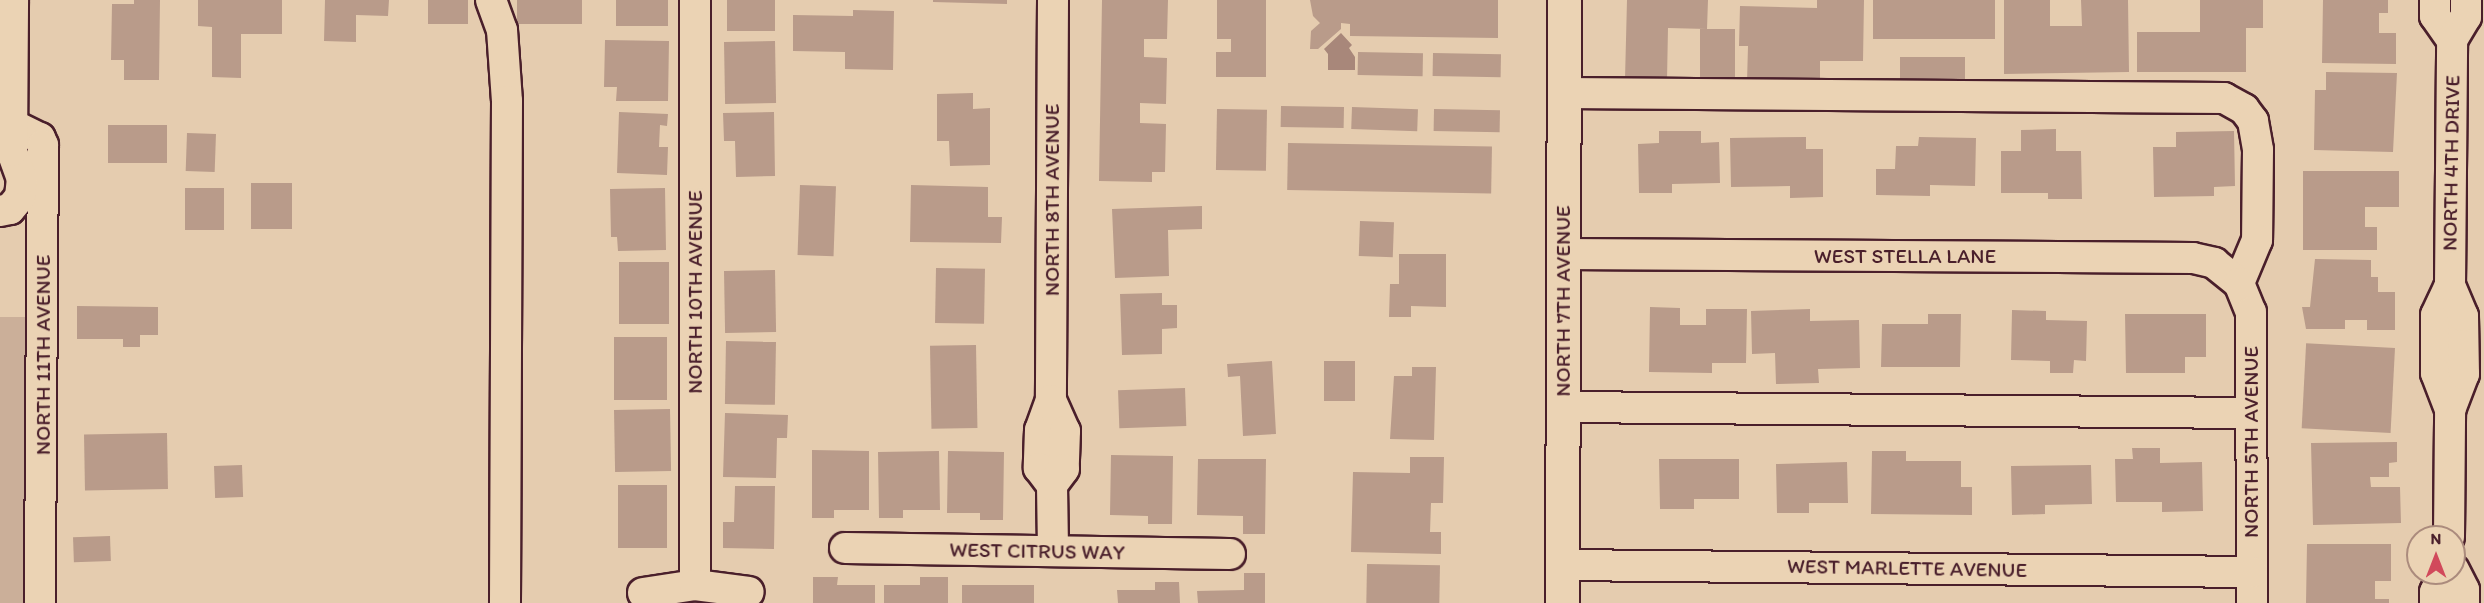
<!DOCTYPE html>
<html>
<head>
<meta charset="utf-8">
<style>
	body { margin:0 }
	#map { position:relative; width:2484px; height:603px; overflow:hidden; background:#e5ccaf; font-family:Itim,sans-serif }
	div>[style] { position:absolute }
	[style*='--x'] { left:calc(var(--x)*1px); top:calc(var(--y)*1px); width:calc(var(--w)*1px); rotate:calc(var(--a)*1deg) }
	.green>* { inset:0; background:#cbaf99; transform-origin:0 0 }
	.water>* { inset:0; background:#a8877a }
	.building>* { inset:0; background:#b99b8a; transform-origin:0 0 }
	.roads { filter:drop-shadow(2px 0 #4a1f2b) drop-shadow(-2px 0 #4a1f2b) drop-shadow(0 2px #4a1f2b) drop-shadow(0 -2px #4a1f2b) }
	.minor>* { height:30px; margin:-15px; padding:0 15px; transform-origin:15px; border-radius:15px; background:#ebd3b4 }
	.major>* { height:33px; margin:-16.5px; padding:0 16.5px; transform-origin:16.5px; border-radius:16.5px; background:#ebd3b4 }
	span { translate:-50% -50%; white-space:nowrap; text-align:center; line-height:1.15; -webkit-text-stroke:4.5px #ebd3b4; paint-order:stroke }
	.street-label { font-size:21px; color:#4a1f2b }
	.north { position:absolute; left:2406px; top:525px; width:60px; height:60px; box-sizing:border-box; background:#ebd3b4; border:2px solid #ab8b7d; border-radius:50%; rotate:0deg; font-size:16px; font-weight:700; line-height:24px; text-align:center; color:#4a1f2b }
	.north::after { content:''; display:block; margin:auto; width:21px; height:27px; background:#d1495b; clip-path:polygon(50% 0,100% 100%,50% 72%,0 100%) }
</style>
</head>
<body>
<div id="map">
	<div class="green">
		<div style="left:0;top:317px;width:32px;height:286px"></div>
	</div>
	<div class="water">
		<div style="clip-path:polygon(1341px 33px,1352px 45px,1349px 48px,1355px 57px,1355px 70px,1328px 70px,1328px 54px,1324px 49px)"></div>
	</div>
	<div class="building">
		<div style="clip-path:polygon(134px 0,160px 0,159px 80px,124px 80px,124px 60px,111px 60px,112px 4px,134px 4px)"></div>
		<div style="clip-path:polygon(198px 0,282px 0,282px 34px,241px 34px,241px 78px,212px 77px,212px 27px,198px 26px)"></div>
		<div style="clip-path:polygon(325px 0,389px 0,388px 16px,356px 15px,356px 42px,324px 41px)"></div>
		<div style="left:428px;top:0;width:40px;height:24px"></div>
		<div style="left:517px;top:0;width:65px;height:24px"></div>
		<div style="left:616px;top:0;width:52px;height:26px"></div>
		<div style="left:727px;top:0;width:48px;height:31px"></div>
		<div style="clip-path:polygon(933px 0,1007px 0,1007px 4px,933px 2px)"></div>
		<div style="clip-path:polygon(1102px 0,1168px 0,1167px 39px,1144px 39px,1144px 57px,1167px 58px,1166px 104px,1140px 103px,1140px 123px,1166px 124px,1165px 172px,1152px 172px,1152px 182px,1099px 181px)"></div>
		<div style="clip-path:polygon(1217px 0,1266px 0,1266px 77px,1216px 77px,1216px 52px,1231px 52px,1231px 39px,1217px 39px)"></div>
		<div style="clip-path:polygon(1310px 0,1498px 0,1498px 38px,1350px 36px,1350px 24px,1341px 23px,1341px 29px,1318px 49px,1310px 49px,1311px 31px,1320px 23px,1313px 16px)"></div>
		<div style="clip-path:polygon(1627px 0,1708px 0,1707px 29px,1668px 28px,1667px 80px,1625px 79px)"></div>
		<div style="clip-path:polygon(1817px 0,1864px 0,1863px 61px,1820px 61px,1820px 83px,1747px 82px,1748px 46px,1739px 46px,1740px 6px,1817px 8px)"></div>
		<div style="left:1873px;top:0;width:122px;height:39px"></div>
		<div style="clip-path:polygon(2004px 0,2050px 0,2050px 26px,2082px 26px,2081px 0,2128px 0,2129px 72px,2004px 74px)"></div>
		<div style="clip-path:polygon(2200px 0,2263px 0,2263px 28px,2246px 28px,2246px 72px,2137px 72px,2137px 32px,2200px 32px)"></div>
		<div style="clip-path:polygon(2323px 0,2388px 0,2388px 13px,2379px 13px,2379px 33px,2396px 33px,2396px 64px,2322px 63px)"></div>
		<div style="clip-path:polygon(853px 10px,894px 11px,893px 70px,845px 69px,845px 52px,793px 51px,793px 15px,853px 16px)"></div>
		<div style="left:1700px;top:29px;width:35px;height:48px"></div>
		<div style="clip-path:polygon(605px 40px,669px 41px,668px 101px,616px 101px,617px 87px,604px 87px)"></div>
		<div style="left:775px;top:41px;width:62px;height:51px;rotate:89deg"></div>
		<div style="left:1358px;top:52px;width:65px;height:23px;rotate:1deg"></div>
		<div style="left:1433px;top:53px;width:68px;height:23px;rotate:1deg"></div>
		<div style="left:1900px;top:57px;width:65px;height:26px"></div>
		<div style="clip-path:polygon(2326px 72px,2397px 73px,2393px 152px,2314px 150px,2315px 90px,2326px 90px)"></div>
		<div style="clip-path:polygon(973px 93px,973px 109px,990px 108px,990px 165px,950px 166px,949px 141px,937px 141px,937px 94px)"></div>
		<div style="left:1281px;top:106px;width:63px;height:21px;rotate:1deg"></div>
		<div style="left:1352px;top:107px;width:66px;height:22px;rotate:2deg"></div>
		<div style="left:1217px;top:109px;width:50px;height:61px;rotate:1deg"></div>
		<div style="left:1434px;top:109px;width:66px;height:22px;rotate:1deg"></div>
		<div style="clip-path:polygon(619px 112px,668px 114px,667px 126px,660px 125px,659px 147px,668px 147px,667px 175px,617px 173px)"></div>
		<div style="clip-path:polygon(774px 112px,775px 176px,736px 177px,735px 141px,724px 141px,723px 113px)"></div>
		<div style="left:167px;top:125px;width:38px;height:59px;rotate:90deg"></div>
		<div style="clip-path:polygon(2056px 129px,2056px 151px,2081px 151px,2082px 199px,2048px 199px,2048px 193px,2001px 193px,2001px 151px,2021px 151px,2021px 130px)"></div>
		<div style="clip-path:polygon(1659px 131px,1701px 131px,1701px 143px,1719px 142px,1720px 183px,1672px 184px,1672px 193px,1639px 193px,1638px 144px,1659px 143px)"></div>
		<div style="clip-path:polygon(2234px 131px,2235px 186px,2214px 187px,2214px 196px,2154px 197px,2153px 147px,2176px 147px,2176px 132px)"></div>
		<div style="left:187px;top:133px;width:29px;height:38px;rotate:2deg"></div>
		<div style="clip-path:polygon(1806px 137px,1806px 149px,1823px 149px,1823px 197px,1790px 198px,1790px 186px,1731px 187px,1730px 138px)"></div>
		<div style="clip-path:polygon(1919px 137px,1976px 138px,1975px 186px,1930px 185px,1930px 196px,1876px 195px,1876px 169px,1895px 169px,1896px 146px,1918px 146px)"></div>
		<div style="left:1288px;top:143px;width:204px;height:47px;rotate:1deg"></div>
		<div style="clip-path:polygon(2303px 171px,2399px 171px,2399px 207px,2365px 207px,2365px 227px,2377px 227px,2377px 250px,2303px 250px)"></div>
		<div style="left:251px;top:183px;width:41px;height:46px"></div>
		<div style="left:800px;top:185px;width:36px;height:70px;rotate:2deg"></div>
		<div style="clip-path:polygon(911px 185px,988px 187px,988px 217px,1002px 217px,1001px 243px,910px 242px)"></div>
		<div style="left:185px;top:188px;width:39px;height:42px"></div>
		<div style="clip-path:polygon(665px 188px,666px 250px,618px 251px,617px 237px,611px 237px,610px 189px)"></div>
		<div style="clip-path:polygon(1202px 206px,1202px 229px,1168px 230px,1169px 276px,1115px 278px,1112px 209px)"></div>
		<div style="left:1360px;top:221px;width:34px;height:35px;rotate:2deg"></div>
		<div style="clip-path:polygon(1399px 254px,1446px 254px,1446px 307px,1411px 306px,1411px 317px,1389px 317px,1390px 284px,1399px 284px)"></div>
		<div style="clip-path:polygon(2315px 259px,2371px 260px,2371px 277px,2378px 277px,2378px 292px,2395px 292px,2395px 330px,2367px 330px,2367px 320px,2345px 320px,2345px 329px,2306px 329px,2302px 307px,2310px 307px)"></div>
		<div style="left:619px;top:262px;width:50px;height:62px"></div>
		<div style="left:936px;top:268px;width:49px;height:55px;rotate:1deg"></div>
		<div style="left:775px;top:270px;width:62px;height:51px;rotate:89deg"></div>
		<div style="clip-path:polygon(1162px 293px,1162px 305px,1177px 305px,1177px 328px,1162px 329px,1162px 354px,1122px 355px,1120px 294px)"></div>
		<div style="clip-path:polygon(77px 306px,158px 307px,158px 335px,140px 335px,140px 347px,123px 347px,123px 339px,77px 339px)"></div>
		<div style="clip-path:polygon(1650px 307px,1680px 308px,1680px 325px,1706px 325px,1706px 309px,1747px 309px,1746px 363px,1712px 363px,1712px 373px,1649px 372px)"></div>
		<div style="clip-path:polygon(1810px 309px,1810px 321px,1859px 320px,1860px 368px,1818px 369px,1819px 383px,1776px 384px,1775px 353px,1752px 354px,1751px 311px)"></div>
		<div style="clip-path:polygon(2012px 310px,2046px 311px,2046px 320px,2087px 321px,2086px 361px,2074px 360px,2073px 373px,2050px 373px,2050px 361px,2011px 360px)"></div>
		<div style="clip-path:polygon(1928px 314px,1961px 314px,1960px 367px,1881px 367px,1882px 324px,1928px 324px)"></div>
		<div style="clip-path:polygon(2125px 314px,2206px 314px,2206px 357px,2185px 357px,2185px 373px,2126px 373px)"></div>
		<div style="left:614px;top:337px;width:53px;height:63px"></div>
		<div style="left:726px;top:341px;width:50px;height:63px;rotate:1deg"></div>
		<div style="left:976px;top:345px;width:83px;height:46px;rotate:89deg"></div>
		<div style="left:2395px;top:348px;width:85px;height:89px;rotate:93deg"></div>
		<div style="clip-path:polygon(1272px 361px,1276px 434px,1243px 436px,1240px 376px,1228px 377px,1227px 364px)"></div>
		<div style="left:1324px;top:361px;width:31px;height:40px"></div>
		<div style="clip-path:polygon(1412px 367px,1436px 367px,1434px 440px,1390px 439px,1394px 376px,1412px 376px)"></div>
		<div style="left:1185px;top:388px;width:38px;height:67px;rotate:88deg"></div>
		<div style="left:670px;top:409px;width:62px;height:56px;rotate:89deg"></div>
		<div style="clip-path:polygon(725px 413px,788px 415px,787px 438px,777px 438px,776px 478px,723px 477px)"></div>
		<div style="left:167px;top:433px;width:56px;height:83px;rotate:89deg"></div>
		<div style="clip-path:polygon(2397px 442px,2397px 462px,2389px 463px,2389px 477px,2370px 477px,2371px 487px,2400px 487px,2401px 523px,2313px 525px,2311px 443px)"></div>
		<div style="clip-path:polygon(2132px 448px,2160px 448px,2160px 463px,2202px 462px,2203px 511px,2162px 512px,2162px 502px,2116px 502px,2115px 459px,2133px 459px)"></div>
		<div style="clip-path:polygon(812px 450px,869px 451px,869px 510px,834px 510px,834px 518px,812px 518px)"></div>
		<div style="clip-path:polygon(939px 451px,940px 510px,903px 510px,903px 518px,879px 518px,878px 452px)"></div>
		<div style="clip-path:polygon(948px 451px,1004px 452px,1003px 520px,980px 520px,980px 513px,947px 513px)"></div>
		<div style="clip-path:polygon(1872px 451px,1906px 451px,1906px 461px,1961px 461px,1961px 487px,1972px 487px,1972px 515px,1871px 514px)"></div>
		<div style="clip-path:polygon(1111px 455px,1173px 456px,1172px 524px,1148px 524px,1148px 516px,1110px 515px)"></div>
		<div style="clip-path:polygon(1410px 457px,1444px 457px,1443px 503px,1431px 503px,1430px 532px,1441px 532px,1441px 554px,1351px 552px,1353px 472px,1410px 473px)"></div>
		<div style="clip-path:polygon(1198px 459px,1266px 459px,1265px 534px,1243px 534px,1243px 516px,1197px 515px)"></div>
		<div style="clip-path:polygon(1659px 459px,1739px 459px,1739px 499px,1694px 499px,1694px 509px,1660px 509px)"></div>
		<div style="clip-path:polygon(1847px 462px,1848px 503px,1809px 503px,1809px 513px,1777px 513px,1776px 464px)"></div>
		<div style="left:242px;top:465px;width:32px;height:28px;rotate:88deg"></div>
		<div style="clip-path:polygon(2091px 465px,2092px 504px,2045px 505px,2045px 514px,2012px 515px,2011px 466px)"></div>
		<div style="left:618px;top:485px;width:49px;height:63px"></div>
		<div style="clip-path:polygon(735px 486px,775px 486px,774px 549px,723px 548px,723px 522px,734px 522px)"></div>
		<div style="left:110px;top:536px;width:25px;height:37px;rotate:88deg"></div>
		<div style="clip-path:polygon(2307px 544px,2391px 544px,2391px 581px,2375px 581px,2375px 599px,2389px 599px,2389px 603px,2306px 603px)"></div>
		<div style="left:1367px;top:564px;width:73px;height:39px;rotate:1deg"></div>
		<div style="clip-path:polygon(1244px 573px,1265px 573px,1265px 603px,1198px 603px,1197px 591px,1244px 590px)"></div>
		<div style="clip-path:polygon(813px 577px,838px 577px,837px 585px,875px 585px,875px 603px,813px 603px)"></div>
		<div style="clip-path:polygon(920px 577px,948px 577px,948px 603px,884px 603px,884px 585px,920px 585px)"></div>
		<div style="clip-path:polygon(1155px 582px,1179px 582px,1180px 603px,1118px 603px,1117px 590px,1155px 590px)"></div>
		<div style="left:962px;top:585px;width:72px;height:18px"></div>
	</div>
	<div class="roads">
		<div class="minor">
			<div style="--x:491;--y:0;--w:32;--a:70"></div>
			<div style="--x:502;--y:30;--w:71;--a:86"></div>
			<div style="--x:507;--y:101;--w:502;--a:90.23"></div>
			<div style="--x:1053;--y:0;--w:400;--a:90.3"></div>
			<div style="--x:1051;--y:400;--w:32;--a:110"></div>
			<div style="--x:1040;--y:430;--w:38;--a:92"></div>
			<div style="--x:1039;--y:468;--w:21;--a:53"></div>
			<div style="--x:1052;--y:485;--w:66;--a:89.1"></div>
			<div style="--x:2435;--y:0;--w:16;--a:90"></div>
			<div style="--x:2435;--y:16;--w:29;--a:55"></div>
			<div style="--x:1564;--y:93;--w:660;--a:0.43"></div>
			<div style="--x:2224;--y:98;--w:23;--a:29"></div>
			<div style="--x:2244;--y:109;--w:15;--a:53"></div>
			<div style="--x:2253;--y:121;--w:29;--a:80"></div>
			<div style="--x:2258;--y:150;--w:90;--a:90.6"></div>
			<div style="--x:2257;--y:240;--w:47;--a:112.7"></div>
			<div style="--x:13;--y:125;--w:30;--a:26"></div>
			<div style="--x:40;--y:138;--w:8;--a:67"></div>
			<div style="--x:43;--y:145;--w:458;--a:90.4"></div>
			<div style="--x:0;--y:211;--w:10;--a:-11"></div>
			<div style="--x:10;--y:209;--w:16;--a:-50"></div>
			<div style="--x:20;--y:197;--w:18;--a:-84"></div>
			<div style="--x:22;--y:179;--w:30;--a:-110"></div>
			<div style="--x:12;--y:151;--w:151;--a:-89.6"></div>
			<div style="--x:1563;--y:254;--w:630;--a:0.36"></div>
			<div style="--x:2193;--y:258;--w:22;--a:13"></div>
			<div style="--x:2214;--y:263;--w:32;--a:39"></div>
			<div style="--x:2239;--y:283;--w:31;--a:68"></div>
			<div style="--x:2251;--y:312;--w:291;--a:89.8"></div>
			<div style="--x:2450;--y:285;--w:33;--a:115"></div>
			<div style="--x:2436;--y:315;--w:58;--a:90"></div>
			<div style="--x:2436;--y:373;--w:40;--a:69"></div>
			<div style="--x:1051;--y:400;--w:34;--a:66"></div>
			<div style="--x:1065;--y:431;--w:38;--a:92"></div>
			<div style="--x:1064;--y:469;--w:20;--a:127"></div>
			<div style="--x:1563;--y:407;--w:688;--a:0.5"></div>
			<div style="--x:2449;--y:537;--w:127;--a:-89.5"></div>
			<div style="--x:2450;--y:410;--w:39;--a:-69"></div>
			<div style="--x:2464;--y:374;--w:58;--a:-91"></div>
			<div style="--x:2463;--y:316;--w:34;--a:-113"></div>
			<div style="--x:2450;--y:285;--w:245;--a:-89.5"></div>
			<div style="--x:2452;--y:40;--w:27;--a:-59"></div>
			<div style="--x:2466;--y:17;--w:17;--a:-90"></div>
			<div style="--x:845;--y:548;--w:385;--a:0.9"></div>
			<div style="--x:1562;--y:565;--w:690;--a:0.58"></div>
			<div style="--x:2454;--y:570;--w:22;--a:63"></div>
			<div style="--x:2464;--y:590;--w:13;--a:90"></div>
			<div style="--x:695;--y:585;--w:585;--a:-90"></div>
			<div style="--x:643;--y:593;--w:53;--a:-8.7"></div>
			<div style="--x:695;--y:585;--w:54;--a:7.4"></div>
			<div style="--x:2435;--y:603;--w:11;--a:-90"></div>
			<div style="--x:2435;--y:592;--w:21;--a:-65"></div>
		</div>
		<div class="major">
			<div style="--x:1562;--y:603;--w:603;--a:-89.81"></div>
		</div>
	</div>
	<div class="street-label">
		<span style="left:2451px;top:163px;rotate:-89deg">NORTH 4TH DRIVE</span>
		<span style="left:1052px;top:200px;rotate:-90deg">NORTH 8TH AVENUE</span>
		<span style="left:1905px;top:256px">WEST STELLA LANE</span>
		<span style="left:695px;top:292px;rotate:-90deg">NORTH 10TH AVENUE</span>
		<span style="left:1563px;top:301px;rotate:-90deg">NORTH 7TH AVENUE</span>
		<span style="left:43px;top:355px;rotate:-90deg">NORTH 11TH AVENUE</span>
		<span style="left:2251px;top:442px;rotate:-90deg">NORTH 5TH AVENUE</span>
		<span style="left:1037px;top:551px;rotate:1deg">WEST CITRUS WAY</span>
		<span style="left:1907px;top:568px;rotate:1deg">WEST MARLETTE AVENUE</span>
	</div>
	<div class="north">N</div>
</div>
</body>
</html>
